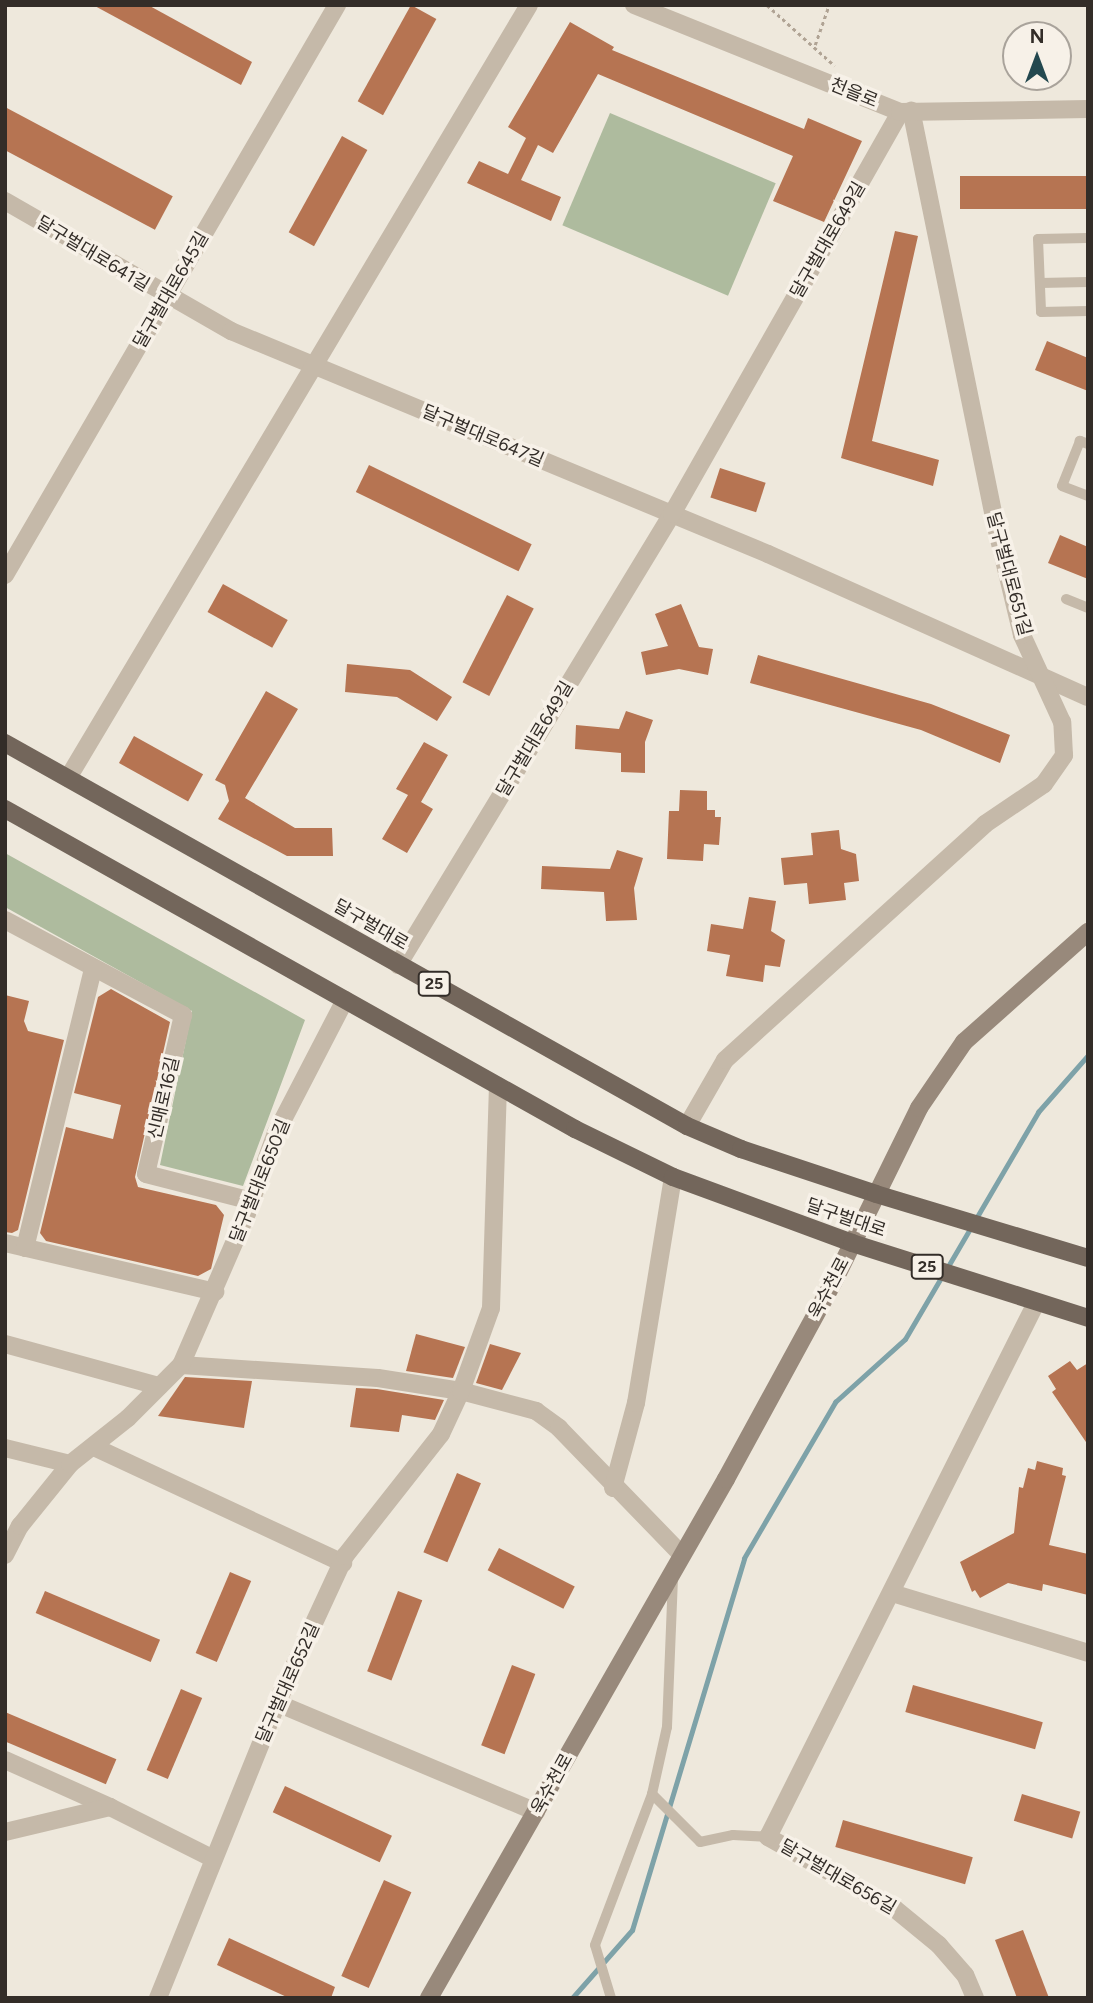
<!DOCTYPE html>
<html>
<head>
<meta charset="utf-8">
<style>
	body { margin:0 }
	#map { position:relative; width:1093px; height:2003px; overflow:hidden; background:#eee8dc; font-family:Figtree,"Noto Sans KR",sans-serif }
	div>[style] { position:absolute }
	[style*='--x'] { left:calc(var(--x)*1px); top:calc(var(--y)*1px); width:calc(var(--w)*1px); rotate:calc(var(--a)*1deg) }
	.green>* { inset:0; background:#aebb9e; transform-origin:0 0 }
	.stream>* { height:5px; margin:-2.5px; padding:0 2.5px; transform-origin:2.5px; border-radius:2.5px; background:#7ea2a8 }
	.building>* { inset:0; background:#b67452; transform-origin:0 0 }
	.path>* { height:2.5px; margin-top:-1.25px; transform-origin:0; background:repeating-linear-gradient(90deg,#b0a394 0 3.5px,transparent 0 7px) }
	.service>* { height:10px; margin:-5px; padding:0 5px; transform-origin:5px; border-radius:5px; background:#c5b9a9 }
	.minor>* { height:18px; margin:-9px; padding:0 9px; transform-origin:9px; border-radius:9px; background:#c5b9a9 }
	.tertiary>* { height:18px; margin:-9px; padding:0 9px; transform-origin:9px; border-radius:9px; background:#c5b9a9 }
	.secondary>* { height:18px; margin:-9px; padding:0 9px; transform-origin:9px; border-radius:9px; background:#98897b }
	.primary>* { height:18px; margin:-9px; padding:0 9px; transform-origin:9px; border-radius:9px; background:#73665b }
	span { translate:-50% -50%; white-space:nowrap; text-align:center; line-height:1.15; -webkit-text-stroke:7px #f7f1e8; paint-order:stroke }
	.shield-label span { padding:2px 5px; background:#f7f1e8; border:2px solid; border-radius:5px; -webkit-text-stroke-width:0 }
	.shield-label { font-size:16px; color:#332d28; font-weight:700 }
	.street-label { font-size:18px; color:#332d28 }
	.frame { position:absolute; inset:0; border:7px solid #332d28; pointer-events:none }
	.north { position:absolute; left:1002px; top:21px; width:70px; height:70px; box-sizing:border-box; background:#f7f1e8; border:2px solid #a9a39b; border-radius:50%; rotate:0deg; font-size:19px; font-weight:700; line-height:28px; text-align:center; color:#332d28 }
	.north::after { content:''; display:block; margin:auto; width:24px; height:32px; background:#23484f; clip-path:polygon(50% 0,100% 100%,50% 72%,0 100%) }
</style>
</head>
<body>
<div id="map">
	<div class="green">
		<div style="left:610px;top:113px;width:180px;height:122px;rotate:23deg"></div>
		<div style="clip-path:polygon(5px 853px,305px 1020px,243px 1186px,160px 1165px,192px 1011px,5px 907px)"></div>
	</div>
	<div class="stream">
		<div style="--x:947;--y:1268;--w:181;--a:-59.7"></div>
		<div style="--x:1038;--y:1112;--w:76;--a:-48.7"></div>
		<div style="--x:572;--y:1998;--w:91;--a:-48.6"></div>
		<div style="--x:632;--y:1930;--w:388;--a:-73.2"></div>
		<div style="--x:744;--y:1558;--w:181;--a:-59.7"></div>
		<div style="--x:835;--y:1402;--w:94;--a:-42"></div>
		<div style="--x:905;--y:1339;--w:73;--a:-59.6"></div>
	</div>
	<div class="building">
		<div style="clip-path:polygon(93px 5px,148px 5px,252px 62px,241px 85px)"></div>
		<div style="left:411px;top:5px;width:29px;height:110px;rotate:29deg"></div>
		<div style="clip-path:polygon(570px 22px,614px 47px,612px 50px,804px 129px,808px 118px,862px 141px,824px 222px,773px 201px,793px 156px,598px 74px,553px 153px,538px 145px,521px 180px,561px 197px,551px 221px,467px 183px,479px 161px,508px 174px,526px 138px,508px 127px)"></div>
		<div style="left:5px;top:107px;width:190px;height:38px;rotate:28deg"></div>
		<div style="left:342px;top:136px;width:29px;height:110px;rotate:29deg"></div>
		<div style="left:1088px;top:176px;width:33px;height:128px;rotate:90deg"></div>
		<div style="clip-path:polygon(895px 231px,918px 236px,872px 441px,939px 460px,933px 486px,841px 458px)"></div>
		<div style="clip-path:polygon(1047px 341px,1088px 358px,1088px 391px,1035px 370px)"></div>
		<div style="left:369px;top:465px;width:181px;height:30px;rotate:26deg"></div>
		<div style="left:720px;top:468px;width:48px;height:31px;rotate:18deg"></div>
		<div style="clip-path:polygon(1060px 535px,1088px 547px,1088px 579px,1048px 563px)"></div>
		<div style="left:223px;top:584px;width:74px;height:32px;rotate:29deg"></div>
		<div style="left:507px;top:595px;width:30px;height:98px;rotate:27deg"></div>
		<div style="clip-path:polygon(681px 604px,699px 647px,713px 649px,708px 675px,679px 669px,646px 675px,641px 652px,668px 646px,655px 614px)"></div>
		<div style="clip-path:polygon(758px 655px,931px 704px,1010px 735px,1000px 763px,921px 730px,750px 683px)"></div>
		<div style="clip-path:polygon(347px 664px,410px 670px,452px 697px,437px 721px,397px 697px,345px 692px)"></div>
		<div style="clip-path:polygon(266px 691px,298px 709px,245px 798px,295px 828px,332px 828px,333px 856px,287px 856px,218px 819px,229px 801px,225px 785px,215px 780px)"></div>
		<div style="clip-path:polygon(626px 711px,653px 720px,645px 742px,645px 773px,621px 772px,621px 753px,575px 749px,576px 725px,619px 729px)"></div>
		<div style="left:134px;top:736px;width:79px;height:31px;rotate:29deg"></div>
		<div style="clip-path:polygon(424px 742px,448px 755px,421px 802px,433px 809px,407px 853px,382px 839px,408px 795px,396px 789px)"></div>
		<div style="clip-path:polygon(680px 790px,707px 791px,707px 810px,715px 810px,715px 817px,721px 817px,719px 845px,704px 844px,703px 861px,667px 859px,669px 811px,679px 811px)"></div>
		<div style="clip-path:polygon(839px 830px,841px 849px,856px 854px,859px 881px,844px 883px,846px 900px,809px 904px,807px 883px,784px 885px,781px 858px,813px 855px,811px 833px)"></div>
		<div style="clip-path:polygon(617px 850px,643px 858px,634px 888px,637px 920px,606px 921px,604px 892px,541px 889px,542px 866px,610px 869px)"></div>
		<div style="clip-path:polygon(749px 897px,776px 901px,771px 931px,785px 940px,780px 967px,765px 965px,763px 982px,726px 976px,730px 955px,707px 951px,711px 924px,743px 929px)"></div>
		<div style="clip-path:polygon(111px 989px,170px 1022px,135px 1177px,138px 1187px,216px 1205px,224px 1215px,211px 1269px,198px 1276px,46px 1241px,40px 1233px,66px 1127px,113px 1139px,121px 1105px,74px 1093px,98px 997px)"></div>
		<div style="clip-path:polygon(5px 995px,29px 1001px,24px 1021px,28px 1031px,64px 1040px,18px 1230px,12px 1233px,5px 1232px)"></div>
		<div style="clip-path:polygon(416px 1334px,465px 1347px,453px 1378px,406px 1371px)"></div>
		<div style="clip-path:polygon(490px 1344px,521px 1353px,502px 1390px,476px 1383px)"></div>
		<div style="clip-path:polygon(1070px 1361px,1077px 1370px,1088px 1363px,1088px 1445px,1052px 1392px,1056px 1389px,1048px 1376px)"></div>
		<div style="clip-path:polygon(185px 1377px,252px 1381px,244px 1428px,158px 1416px)"></div>
		<div style="clip-path:polygon(356px 1388px,377px 1389px,444px 1400px,435px 1420px,402px 1415px,399px 1432px,350px 1427px)"></div>
		<div style="clip-path:polygon(1037px 1461px,1063px 1468px,1062px 1475px,1066px 1476px,1049px 1545px,1088px 1554px,1088px 1595px,1043px 1584px,1042px 1591px,1008px 1583px,980px 1598px,975px 1590px,972px 1592px,960px 1562px,1014px 1533px,1019px 1487px,1023px 1488px,1028px 1468px,1035px 1470px)"></div>
		<div style="left:457px;top:1473px;width:26px;height:86px;rotate:23deg"></div>
		<div style="left:499px;top:1548px;width:85px;height:25px;rotate:27deg"></div>
		<div style="left:230px;top:1572px;width:23px;height:88px;rotate:23deg"></div>
		<div style="left:45px;top:1591px;width:125px;height:24px;rotate:23deg"></div>
		<div style="left:398px;top:1591px;width:26px;height:86px;rotate:21deg"></div>
		<div style="left:512px;top:1665px;width:25px;height:86px;rotate:21deg"></div>
		<div style="left:913px;top:1685px;width:135px;height:28px;rotate:16deg"></div>
		<div style="left:181px;top:1689px;width:23px;height:88px;rotate:23deg"></div>
		<div style="left:5px;top:1712px;width:121px;height:27px;rotate:23deg"></div>
		<div style="left:285px;top:1786px;width:118px;height:29px;rotate:25deg"></div>
		<div style="left:1022px;top:1794px;width:61px;height:28px;rotate:17deg"></div>
		<div style="left:843px;top:1820px;width:135px;height:28px;rotate:16deg"></div>
		<div style="left:384px;top:1880px;width:30px;height:105px;rotate:24deg"></div>
		<div style="clip-path:polygon(1023px 1930px,1049px 1998px,1017px 1998px,995px 1940px)"></div>
		<div style="clip-path:polygon(229px 1938px,335px 1987px,331px 1998px,289px 1998px,217px 1965px)"></div>
	</div>
	<div class="path">
		<div style="--x:767;--y:5;--w:91;--a:41.9"></div>
		<div style="--x:815;--y:45;--w:42;--a:-70.7"></div>
	</div>
	<div class="service">
		<div style="--x:1088;--y:238;--w:50;--a:178.9"></div>
		<div style="--x:1038;--y:239;--w:73;--a:87.6"></div>
		<div style="--x:1041;--y:312;--w:47;--a:-1.2"></div>
		<div style="--x:1040;--y:283;--w:48;--a:-1.2"></div>
		<div style="--x:1088;--y:444;--w:9;--a:-159"></div>
		<div style="--x:1080;--y:441;--w:48;--a:111.8"></div>
		<div style="--x:1062;--y:486;--w:28;--a:21"></div>
		<div style="--x:1066;--y:599;--w:24;--a:22"></div>
		<div style="--x:652;--y:1794;--w:68;--a:45"></div>
		<div style="--x:700;--y:1842;--w:34;--a:-12"></div>
		<div style="--x:733;--y:1835;--w:35;--a:3"></div>
		<div style="--x:611;--y:1998;--w:55;--a:-106.8"></div>
		<div style="--x:595;--y:1945;--w:161;--a:-69.3"></div>
		<div style="--x:652;--y:1794;--w:69;--a:-77.4"></div>
		<div style="--x:667;--y:1727;--w:148;--a:-87.7"></div>
	</div>
	<div class="minor">
		<div style="--x:5;--y:201;--w:261;--a:29.9"></div>
		<div style="--x:231;--y:331;--w:581;--a:22.55"></div>
		<div style="--x:768;--y:554;--w:350;--a:24.1"></div>
		<div style="--x:68;--y:778;--w:900;--a:-59.19"></div>
		<div style="--x:5;--y:920;--w:202;--a:28.1"></div>
		<div style="--x:183;--y:1015;--w:163;--a:103.1"></div>
		<div style="--x:146;--y:1174;--w:109;--a:14.3"></div>
		<div style="--x:398;--y:965;--w:528;--a:-58.72"></div>
		<div style="--x:672;--y:514;--w:462;--a:-60.4"></div>
		<div style="--x:687;--y:1126;--w:76;--a:-60.1"></div>
		<div style="--x:725;--y:1060;--w:351;--a:-42.2"></div>
		<div style="--x:985;--y:824;--w:71;--a:-34.1"></div>
		<div style="--x:1044;--y:784;--w:35;--a:-55"></div>
		<div style="--x:1064;--y:755;--w:33;--a:-93"></div>
		<div style="--x:1062;--y:722;--w:96;--a:-114.7"></div>
		<div style="--x:1022;--y:635;--w:111;--a:-103.5"></div>
		<div style="--x:996;--y:527;--w:425;--a:-101.5"></div>
		<div style="--x:5;--y:1243;--w:216;--a:13.1"></div>
		<div style="--x:25;--y:1248;--w:288;--a:-76.3"></div>
		<div style="--x:5;--y:1344;--w:160;--a:15.3"></div>
		<div style="--x:181;--y:1365;--w:197;--a:3.8"></div>
		<div style="--x:378;--y:1378;--w:84;--a:8.9"></div>
		<div style="--x:461;--y:1391;--w:78;--a:14.9"></div>
		<div style="--x:536;--y:1411;--w:29;--a:36"></div>
		<div style="--x:559;--y:1428;--w:175;--a:45.9"></div>
		<div style="--x:94;--y:1447;--w:275;--a:25"></div>
		<div style="--x:5;--y:1448;--w:67;--a:13.8"></div>
		<div style="--x:613;--y:1488;--w:88;--a:-74.9"></div>
		<div style="--x:636;--y:1403;--w:229;--a:-80.7"></div>
		<div style="--x:5;--y:1555;--w:33;--a:-63"></div>
		<div style="--x:20;--y:1526;--w:80;--a:-51.1"></div>
		<div style="--x:70;--y:1464;--w:74;--a:-38.4"></div>
		<div style="--x:128;--y:1418;--w:75;--a:-45"></div>
		<div style="--x:181;--y:1365;--w:166;--a:-66.5"></div>
		<div style="--x:247;--y:1213;--w:85;--a:-70.1"></div>
		<div style="--x:276;--y:1133;--w:150;--a:-62.6"></div>
		<div style="--x:892;--y:1593;--w:205;--a:17"></div>
		<div style="--x:277;--y:1703;--w:281;--a:22.8"></div>
		<div style="--x:5;--y:1760;--w:115;--a:24.1"></div>
		<div style="--x:5;--y:1832;--w:108;--a:-13.4"></div>
		<div style="--x:110;--y:1807;--w:116;--a:26.6"></div>
		<div style="--x:158;--y:1998;--w:318;--a:-68"></div>
		<div style="--x:277;--y:1703;--w:162;--a:-65.2"></div>
		<div style="--x:345;--y:1556;--w:155;--a:-51.8"></div>
		<div style="--x:441;--y:1434;--w:47;--a:-65.1"></div>
		<div style="--x:461;--y:1391;--w:88;--a:-70.1"></div>
		<div style="--x:491;--y:1308;--w:222;--a:-88.2"></div>
		<div style="--x:975;--y:1998;--w:25;--a:-113"></div>
		<div style="--x:965;--y:1975;--w:40;--a:-131"></div>
		<div style="--x:939;--y:1945;--w:58;--a:-140.6"></div>
		<div style="--x:894;--y:1908;--w:145;--a:-150.6"></div>
		<div style="--x:768;--y:1837;--w:597;--a:-63.35"></div>
	</div>
	<div class="tertiary">
		<div style="--x:634;--y:5;--w:287;--a:21.9"></div>
		<div style="--x:900;--y:112;--w:188;--a:-0.9"></div>
		<div style="--x:5;--y:575;--w:660;--a:-59.78"></div>
	</div>
	<div class="secondary">
		<div style="--x:429;--y:1998;--w:598;--a:-60.22"></div>
		<div style="--x:726;--y:1479;--w:223;--a:-61.4"></div>
		<div style="--x:833;--y:1283;--w:195;--a:-63.8"></div>
		<div style="--x:919;--y:1108;--w:80;--a:-55.7"></div>
		<div style="--x:964;--y:1042;--w:166;--a:-41.6"></div>
	</div>
	<div class="primary">
		<div style="--x:5;--y:743;--w:782;--a:29.32"></div>
		<div style="--x:687;--y:1126;--w:59;--a:23.1"></div>
		<div style="--x:741;--y:1149;--w:142;--a:18.4"></div>
		<div style="--x:876;--y:1194;--w:221;--a:16.8"></div>
		<div style="--x:5;--y:809;--w:654;--a:29.31"></div>
		<div style="--x:575;--y:1129;--w:109;--a:26.1"></div>
		<div style="--x:673;--y:1177;--w:191;--a:20.2"></div>
		<div style="--x:852;--y:1243;--w:248;--a:17.6"></div>
	</div>
	<div class="shield-label">
		<span style="left:434px;top:984px">25</span>
		<span style="left:927px;top:1267px">25</span>
	</div>
	<div class="street-label">
		<span style="left:854px;top:93px;rotate:22deg">천을로</span>
		<span style="left:828px;top:240px;rotate:-60deg">달구벌대로649길</span>
		<span style="left:93px;top:254px;rotate:31deg">달구벌대로641길</span>
		<span style="left:171px;top:290px;rotate:-60deg">달구벌대로645길</span>
		<span style="left:483px;top:436px;rotate:23deg">달구벌대로647길</span>
		<span style="left:1009px;top:574px;rotate:75deg">달구벌대로651길</span>
		<span style="left:535px;top:739px;rotate:-59deg">달구벌대로649길</span>
		<span style="left:371px;top:925px;rotate:30deg">달구벌대로</span>
		<span style="left:164px;top:1098px;rotate:-77deg">신매로16길</span>
		<span style="left:260px;top:1181px;rotate:-68deg">달구벌대로650길</span>
		<span style="left:846px;top:1218px;rotate:19deg">달구벌대로</span>
		<span style="left:829px;top:1288px;rotate:-62deg">욱수천로</span>
		<span style="left:288px;top:1683px;rotate:-66deg">달구벌대로652길</span>
		<span style="left:552px;top:1784px;rotate:-61deg">욱수천로</span>
		<span style="left:838px;top:1877px;rotate:30deg">달구벌대로656길</span>
	</div>
	<div class="frame"></div>
	<div class="north">N</div>
</div>
</body>
</html>
